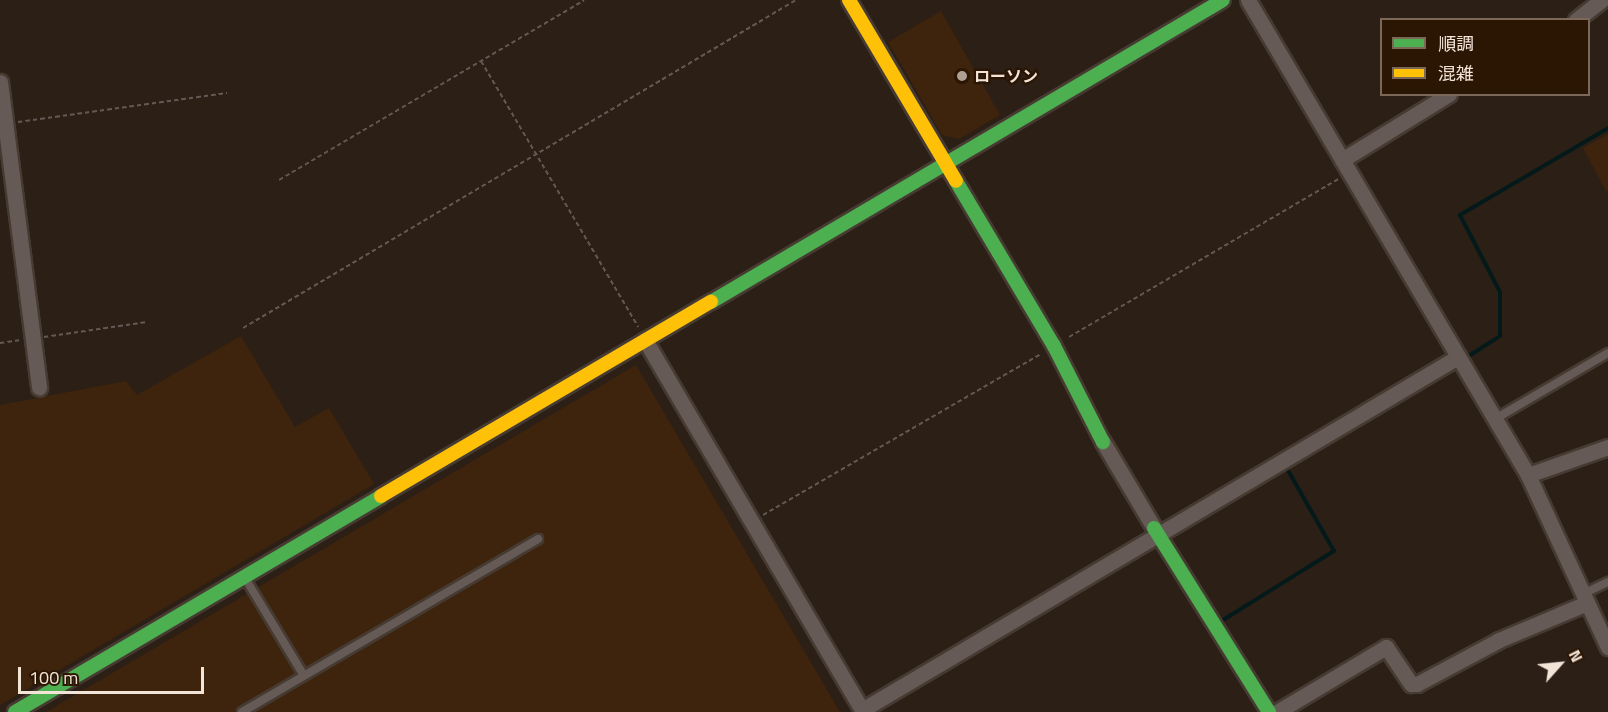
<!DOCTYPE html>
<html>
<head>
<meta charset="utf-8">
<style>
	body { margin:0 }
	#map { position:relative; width:1608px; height:712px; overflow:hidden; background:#2c1f15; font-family:"Titillium Web","Noto Sans JP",sans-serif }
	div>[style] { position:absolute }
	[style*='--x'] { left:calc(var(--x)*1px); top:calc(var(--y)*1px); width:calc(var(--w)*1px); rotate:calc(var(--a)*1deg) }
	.built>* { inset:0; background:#3e230d }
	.stream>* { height:4px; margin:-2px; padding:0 2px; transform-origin:2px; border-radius:2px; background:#041a1a }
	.path>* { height:2px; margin-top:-1px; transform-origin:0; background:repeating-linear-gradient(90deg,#635954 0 4.5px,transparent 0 7.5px) }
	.roads { filter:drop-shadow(2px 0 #463b32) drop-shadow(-2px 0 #463b32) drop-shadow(0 2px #463b32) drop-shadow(0 -2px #463b32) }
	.lane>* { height:8px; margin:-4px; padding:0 4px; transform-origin:4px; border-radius:4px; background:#655a56 }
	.street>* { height:15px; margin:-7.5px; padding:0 7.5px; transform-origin:7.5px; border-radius:7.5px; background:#655a56 }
	.fast>* { height:14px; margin:-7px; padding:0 7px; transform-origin:7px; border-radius:7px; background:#4caf50 }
	.slow>* { height:14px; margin:-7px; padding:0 7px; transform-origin:7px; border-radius:7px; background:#ffc107 }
	.dots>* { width:16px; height:16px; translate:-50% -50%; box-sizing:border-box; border:3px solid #2b1503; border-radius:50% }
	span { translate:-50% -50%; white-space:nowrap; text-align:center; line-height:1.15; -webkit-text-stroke:4.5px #2b1503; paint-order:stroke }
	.poi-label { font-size:16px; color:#f3e4d8; font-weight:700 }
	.left { translate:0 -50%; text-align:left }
	.legend { position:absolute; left:1380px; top:18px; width:210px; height:78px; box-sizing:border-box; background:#2b1503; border:2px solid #7b6858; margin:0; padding:8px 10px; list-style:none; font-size:18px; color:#f3e4d8 }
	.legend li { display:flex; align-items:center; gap:12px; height:30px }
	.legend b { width:30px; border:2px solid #7b6858 }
	.north { position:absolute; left:1530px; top:634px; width:60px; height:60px; -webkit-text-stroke:4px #2b1503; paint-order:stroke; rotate:63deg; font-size:16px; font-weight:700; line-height:24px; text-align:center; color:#f3e4d8 }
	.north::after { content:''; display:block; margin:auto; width:21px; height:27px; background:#f3e4d8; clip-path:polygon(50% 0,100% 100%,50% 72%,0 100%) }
	.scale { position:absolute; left:18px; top:667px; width:186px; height:27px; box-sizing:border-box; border:3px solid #f3e4d8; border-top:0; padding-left:8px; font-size:18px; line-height:21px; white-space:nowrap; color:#f3e4d8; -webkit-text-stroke:4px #2b1503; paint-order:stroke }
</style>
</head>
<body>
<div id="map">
	<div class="built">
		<div style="clip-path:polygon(941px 11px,1000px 115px,959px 139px,942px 135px,888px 42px)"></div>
		<div style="clip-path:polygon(1608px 134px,1608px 190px,1606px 191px,1583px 148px)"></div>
		<div style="clip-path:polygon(241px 336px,295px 427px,329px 408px,374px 484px,0 705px,0 405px,126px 381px,137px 395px)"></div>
		<div style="clip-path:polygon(636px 365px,840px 712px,46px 712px)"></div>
	</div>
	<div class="stream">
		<div style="--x:1464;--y:359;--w:43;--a:-32.6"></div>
		<div style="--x:1500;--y:336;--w:44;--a:-90"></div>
		<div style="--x:1500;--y:292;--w:87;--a:-117.5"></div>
		<div style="--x:1460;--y:215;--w:172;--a:-30.4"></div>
		<div style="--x:1337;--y:438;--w:49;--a:-31.8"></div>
		<div style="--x:1223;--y:620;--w:131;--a:-31.9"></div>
		<div style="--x:1334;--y:551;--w:97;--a:-119.7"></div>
	</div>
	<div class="path">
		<div style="--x:481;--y:61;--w:309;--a:59.4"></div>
		<div style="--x:18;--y:122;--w:211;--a:-7.9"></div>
		<div style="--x:279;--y:180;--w:354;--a:-30.5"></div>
		<div style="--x:243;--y:328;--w:643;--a:-30.67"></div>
		<div style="--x:44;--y:337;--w:104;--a:-8.3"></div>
		<div style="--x:1069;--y:337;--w:312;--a:-30.4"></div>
		<div style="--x:0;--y:343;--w:21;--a:-8"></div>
		<div style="--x:763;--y:515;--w:321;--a:-30.1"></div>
	</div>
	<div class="roads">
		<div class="lane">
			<div style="--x:1495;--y:419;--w:131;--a:-30.3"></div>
			<div style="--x:245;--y:578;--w:112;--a:58.9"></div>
			<div style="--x:1583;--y:594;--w:28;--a:-26"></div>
			<div style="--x:242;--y:712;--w:343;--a:-30.3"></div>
		</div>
		<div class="street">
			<div style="--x:1248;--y:0;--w:551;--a:59.48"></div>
			<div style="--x:1528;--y:475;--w:190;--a:65.1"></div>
			<div style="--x:1576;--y:20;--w:33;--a:-38"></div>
			<div style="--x:0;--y:82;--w:308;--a:82.7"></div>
			<div style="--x:1342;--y:160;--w:126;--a:-31.7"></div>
			<div style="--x:645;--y:340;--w:431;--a:59.6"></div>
			<div style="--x:1103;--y:442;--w:100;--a:59.3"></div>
			<div style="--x:1528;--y:475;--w:85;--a:-19.3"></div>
			<div style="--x:862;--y:710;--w:693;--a:-30.64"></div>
			<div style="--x:1277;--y:712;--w:127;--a:-30.8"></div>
			<div style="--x:1386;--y:647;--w:45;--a:56"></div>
			<div style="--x:1411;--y:684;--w:6;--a:0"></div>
			<div style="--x:1417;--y:684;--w:93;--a:-28.2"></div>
			<div style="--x:1499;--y:640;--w:95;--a:-22.8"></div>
		</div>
		<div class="fast">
			<div style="--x:956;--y:181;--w:192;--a:59.3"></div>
			<div style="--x:1054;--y:346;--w:108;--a:63"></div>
			<div style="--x:711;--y:302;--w:594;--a:-30.53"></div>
			<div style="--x:1154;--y:528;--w:217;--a:58"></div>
			<div style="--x:15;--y:712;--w:425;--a:-30.5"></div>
		</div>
		<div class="slow">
			<div style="--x:849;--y:0;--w:210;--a:59.4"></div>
			<div style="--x:381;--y:496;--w:383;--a:-30.5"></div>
		</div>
	</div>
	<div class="dots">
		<div style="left:962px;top:76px;background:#ad9f94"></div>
	</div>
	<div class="poi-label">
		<span class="left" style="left:974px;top:76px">ローソン</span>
	</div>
	<ul class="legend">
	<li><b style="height:8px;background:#4caf50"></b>順調</li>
	<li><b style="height:8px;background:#ffc107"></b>混雑</li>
	</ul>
	<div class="north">N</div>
	<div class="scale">100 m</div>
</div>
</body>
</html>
